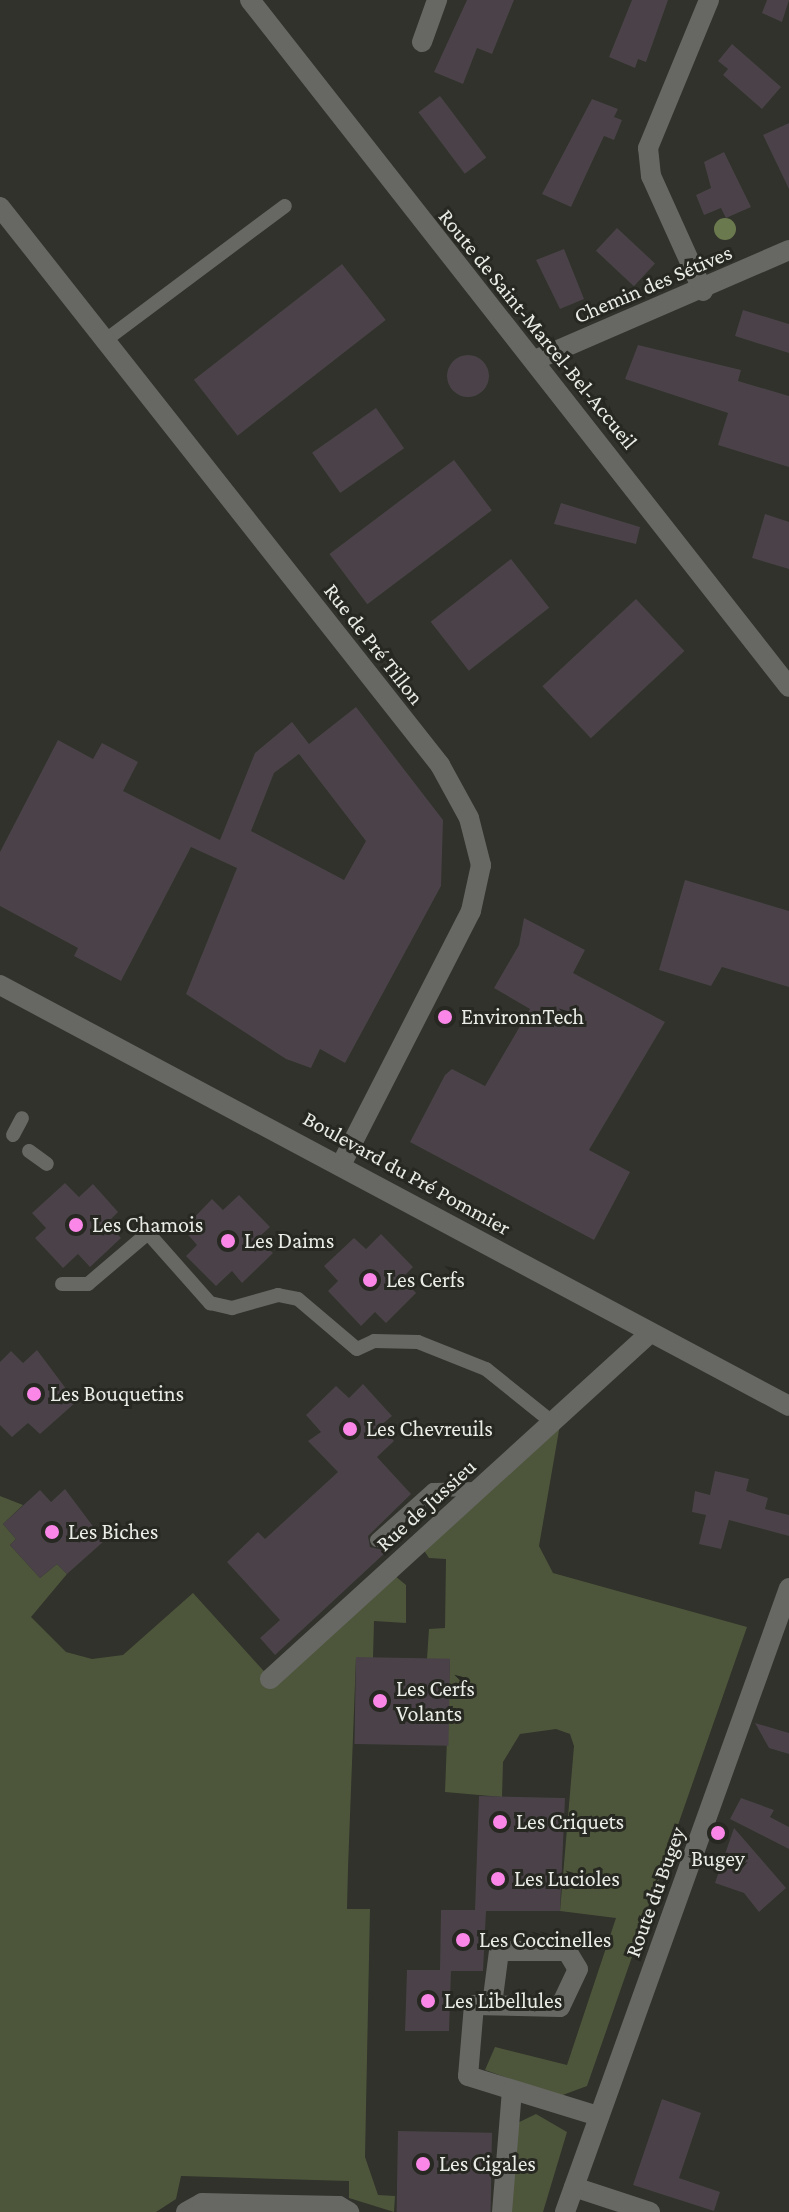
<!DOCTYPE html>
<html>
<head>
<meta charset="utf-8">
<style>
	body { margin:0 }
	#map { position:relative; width:789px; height:2212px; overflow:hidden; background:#30322b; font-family:"Crimson Pro",serif }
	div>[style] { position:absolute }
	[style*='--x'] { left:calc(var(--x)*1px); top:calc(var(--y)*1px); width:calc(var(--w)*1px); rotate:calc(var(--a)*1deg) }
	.green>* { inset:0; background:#4d563b }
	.water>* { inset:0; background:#6b794e }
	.round { border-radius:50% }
	.building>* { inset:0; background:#4a4248; transform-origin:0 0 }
	.service>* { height:14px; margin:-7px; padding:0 7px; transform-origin:7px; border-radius:7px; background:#676864 }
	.minor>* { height:20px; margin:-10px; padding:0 10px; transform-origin:10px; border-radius:10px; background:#676864 }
	.dots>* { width:22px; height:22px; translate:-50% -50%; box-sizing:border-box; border:4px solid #262821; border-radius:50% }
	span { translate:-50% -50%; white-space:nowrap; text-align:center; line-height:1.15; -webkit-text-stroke:6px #262821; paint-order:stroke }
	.street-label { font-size:22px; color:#eaece7 }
	.poi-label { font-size:22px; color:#eaece7 }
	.left { translate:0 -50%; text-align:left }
</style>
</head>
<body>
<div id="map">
	<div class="green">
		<div style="clip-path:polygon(562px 1413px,539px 1546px,553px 1573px,747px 1627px,587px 2086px,560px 2096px,485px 2070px,495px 2047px,567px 2065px,616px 1918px,560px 1911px,574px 1746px,570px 1734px,556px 1729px,520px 1734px,503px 1762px,502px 1797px,445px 1792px,450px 1660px,427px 1659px,429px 1629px,445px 1628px,446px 1559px,429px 1558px,419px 1543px)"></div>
		<div style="clip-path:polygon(0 1496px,23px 1505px,3px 1524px,16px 1539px,10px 1545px,40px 1578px,57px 1564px,67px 1574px,31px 1617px,66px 1652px,92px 1659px,123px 1655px,193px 1593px,271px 1679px,389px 1571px,406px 1585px,406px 1623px,374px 1621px,373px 1658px,356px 1658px,348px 1868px,347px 1909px,370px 1909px,365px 2157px,378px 2195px,395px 2196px,394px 2212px,349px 2198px,349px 2181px,181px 2176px,176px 2199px,156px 2212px,0 2212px)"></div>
		<div style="clip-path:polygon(536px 2114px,567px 2132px,543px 2212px,502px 2212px,509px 2127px)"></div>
	</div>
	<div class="water">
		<div class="round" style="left:714px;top:218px;width:22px;height:22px"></div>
	</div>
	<div class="building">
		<div style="clip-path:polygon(467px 0,514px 0,492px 54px,477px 48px,463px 84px,434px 72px)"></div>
		<div style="clip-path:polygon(632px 0,668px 0,646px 62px,638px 59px,635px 68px,609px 57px)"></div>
		<div style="clip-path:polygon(767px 0,789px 0,782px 22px,762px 13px)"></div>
		<div style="clip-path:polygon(732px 44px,781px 87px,762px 109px,723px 75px,728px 69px,718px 61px)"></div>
		<div style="left:440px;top:96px;width:77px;height:27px;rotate:53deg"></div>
		<div style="clip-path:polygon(592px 99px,618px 109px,614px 117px,622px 120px,614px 140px,604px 136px,571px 207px,542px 194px)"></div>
		<div style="clip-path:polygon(789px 123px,789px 189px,763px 135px)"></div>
		<div style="clip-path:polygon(724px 152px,751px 207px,726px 218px,721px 208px,704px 215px,696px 195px,711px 188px,704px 162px)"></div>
		<div style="left:617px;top:228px;width:52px;height:31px;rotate:43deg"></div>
		<div style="clip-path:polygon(564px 249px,584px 299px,560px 309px,536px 260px)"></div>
		<div style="left:342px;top:264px;width:71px;height:188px;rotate:52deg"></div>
		<div style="clip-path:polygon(743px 310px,789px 324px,789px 353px,735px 336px)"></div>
		<div style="clip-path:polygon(638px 345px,741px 370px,738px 381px,789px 396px,789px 467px,718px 445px,728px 413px,625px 379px)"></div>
		<div class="round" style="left:447px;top:355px;width:42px;height:42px"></div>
		<div style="left:376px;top:408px;width:49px;height:78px;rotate:55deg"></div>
		<div style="left:454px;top:460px;width:63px;height:156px;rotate:53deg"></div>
		<div style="clip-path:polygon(561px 503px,640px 527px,636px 544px,554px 524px)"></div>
		<div style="clip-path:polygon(765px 514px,789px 522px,789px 569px,752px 558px)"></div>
		<div style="left:511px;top:559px;width:62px;height:102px;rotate:52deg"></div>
		<div style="left:636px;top:599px;width:71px;height:128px;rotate:47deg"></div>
		<div style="clip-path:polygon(evenodd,356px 707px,443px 820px,441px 886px,345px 1063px,320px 1049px,311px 1068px,286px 1059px,186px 994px,237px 868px,191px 847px,121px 981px,74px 956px,78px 948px,0 906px,0 852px,58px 740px,93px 759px,102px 743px,138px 762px,123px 791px,220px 840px,255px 753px,292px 722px,309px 744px,356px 707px,299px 754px,366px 841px,344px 880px,251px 831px,274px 773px,299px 754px)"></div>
		<div style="clip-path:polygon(685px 880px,789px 911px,789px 987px,722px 967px,711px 986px,659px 970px)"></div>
		<div style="clip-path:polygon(524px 918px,585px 950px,573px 973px,665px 1022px,589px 1150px,630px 1172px,594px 1240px,410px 1142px,445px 1075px,452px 1069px,485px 1086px,530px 1009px,494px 988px,519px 945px)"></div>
		<div style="clip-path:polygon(65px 1183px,79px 1197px,93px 1184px,118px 1212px,107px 1223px,121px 1238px,90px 1267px,78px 1254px,63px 1268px,35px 1238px,46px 1228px,32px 1213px)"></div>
		<div style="clip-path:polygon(239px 1195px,270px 1227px,258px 1238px,273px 1253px,242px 1283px,232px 1271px,216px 1286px,186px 1256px,197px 1245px,183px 1229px,212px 1199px,223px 1210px)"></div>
		<div style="clip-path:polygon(381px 1234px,413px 1267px,402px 1278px,416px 1293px,386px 1323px,375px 1312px,361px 1326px,328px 1291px,338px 1281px,324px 1266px,354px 1238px,366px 1249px)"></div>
		<div style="clip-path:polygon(37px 1350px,76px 1402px,40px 1434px,28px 1423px,12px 1437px,0 1425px,0 1362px,11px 1351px,23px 1363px)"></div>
		<div style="clip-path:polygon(363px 1384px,392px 1416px,380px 1426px,394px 1441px,377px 1457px,411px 1494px,368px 1536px,370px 1547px,387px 1551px,275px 1655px,260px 1638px,280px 1620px,227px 1562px,258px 1532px,265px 1539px,338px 1472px,308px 1441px,321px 1432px,306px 1415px,336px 1386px,349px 1398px)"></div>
		<div style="clip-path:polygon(715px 1471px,749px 1479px,746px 1491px,768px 1498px,765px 1509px,789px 1515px,789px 1536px,729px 1520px,721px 1549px,699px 1544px,706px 1515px,692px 1512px,695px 1491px,710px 1495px)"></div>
		<div style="clip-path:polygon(65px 1489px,104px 1541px,67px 1574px,57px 1564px,40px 1578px,10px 1545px,16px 1539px,3px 1524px,40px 1490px,51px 1502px)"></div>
		<div style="left:356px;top:1657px;width:94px;height:87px;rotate:1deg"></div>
		<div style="clip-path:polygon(755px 1723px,789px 1733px,789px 1754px,769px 1748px)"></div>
		<div style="clip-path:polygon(479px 1796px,565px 1798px,560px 1911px,486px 1911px,483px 1971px,451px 1971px,449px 2031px,405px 2031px,407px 1970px,440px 1970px,441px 1910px,475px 1910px)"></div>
		<div style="clip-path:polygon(741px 1798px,774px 1810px,770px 1817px,789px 1827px,789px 1849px,730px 1819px)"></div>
		<div style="clip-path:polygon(734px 1828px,786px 1888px,759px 1912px,744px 1893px,715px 1883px)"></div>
		<div style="clip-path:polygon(662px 2099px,701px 2113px,679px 2178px,720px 2192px,714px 2211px,633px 2185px)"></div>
		<div style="left:398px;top:2131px;width:94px;height:81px;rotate:1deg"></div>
	</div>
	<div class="service">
		<div style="--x:103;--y:342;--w:227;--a:-36.8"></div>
		<div style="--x:13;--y:1135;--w:19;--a:-62"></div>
		<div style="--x:29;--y:1151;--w:22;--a:36"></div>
		<div style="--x:62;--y:1284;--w:26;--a:0"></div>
		<div style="--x:88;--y:1284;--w:79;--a:-40.4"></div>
		<div style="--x:148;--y:1233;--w:94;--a:48.5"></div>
		<div style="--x:210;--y:1303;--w:23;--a:13"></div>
		<div style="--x:232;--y:1308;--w:48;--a:-15.8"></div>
		<div style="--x:278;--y:1295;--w:20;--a:11"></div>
		<div style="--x:298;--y:1299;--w:77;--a:40.3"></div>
		<div style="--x:357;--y:1349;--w:19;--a:-25"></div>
		<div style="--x:374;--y:1341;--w:44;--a:1.3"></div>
		<div style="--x:418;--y:1342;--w:73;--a:21.7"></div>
		<div style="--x:486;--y:1369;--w:85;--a:38.8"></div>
		<div style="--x:377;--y:1540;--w:75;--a:-41.8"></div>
		<div style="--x:433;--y:1490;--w:45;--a:-1.3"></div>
	</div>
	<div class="minor">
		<div style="--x:250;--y:0;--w:873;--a:51.88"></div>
		<div style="--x:422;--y:42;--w:45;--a:-70.3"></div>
		<div style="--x:0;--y:207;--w:711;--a:51.74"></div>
		<div style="--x:440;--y:765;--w:60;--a:61.3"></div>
		<div style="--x:469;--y:818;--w:49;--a:75.7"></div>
		<div style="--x:481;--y:865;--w:47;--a:102.3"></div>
		<div style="--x:471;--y:911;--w:283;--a:117.1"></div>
		<div style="--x:703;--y:291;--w:126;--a:-114.3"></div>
		<div style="--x:651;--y:176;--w:28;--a:-96"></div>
		<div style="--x:648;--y:148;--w:160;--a:-67.6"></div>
		<div style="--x:535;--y:360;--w:277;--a:-23.4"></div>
		<div style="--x:0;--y:985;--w:894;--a:28.08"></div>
		<div style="--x:270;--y:1679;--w:513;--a:-42.31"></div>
		<div style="--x:492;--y:2005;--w:54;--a:-82.6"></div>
		<div style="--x:499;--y:1951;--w:68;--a:0"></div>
		<div style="--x:567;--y:1951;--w:21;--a:59"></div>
		<div style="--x:578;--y:1969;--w:42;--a:115.3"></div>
		<div style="--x:560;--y:2007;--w:86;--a:-178.7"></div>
		<div style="--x:474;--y:2005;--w:71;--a:94.8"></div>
		<div style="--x:468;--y:2076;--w:136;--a:17.1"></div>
		<div style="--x:574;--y:2187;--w:80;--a:18.2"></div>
		<div style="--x:186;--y:2212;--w:18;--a:-29"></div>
		<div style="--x:202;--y:2203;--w:137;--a:1.3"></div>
		<div style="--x:339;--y:2206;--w:12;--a:31"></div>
		<div style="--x:502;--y:2212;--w:122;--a:-85.3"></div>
		<div style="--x:565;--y:2212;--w:663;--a:-70.25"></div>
	</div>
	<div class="dots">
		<div style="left:445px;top:1017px;background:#fa87e7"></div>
		<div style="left:76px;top:1225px;background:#fa87e7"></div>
		<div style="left:228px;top:1241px;background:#fa87e7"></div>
		<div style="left:370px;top:1280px;background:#fa87e7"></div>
		<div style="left:34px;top:1394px;background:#fa87e7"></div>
		<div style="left:350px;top:1429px;background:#fa87e7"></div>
		<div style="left:52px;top:1532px;background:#fa87e7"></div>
		<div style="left:380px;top:1701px;background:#fa87e7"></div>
		<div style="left:500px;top:1822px;background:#fa87e7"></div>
		<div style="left:718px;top:1833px;background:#fa87e7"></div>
		<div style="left:498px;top:1879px;background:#fa87e7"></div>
		<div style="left:463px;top:1940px;background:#fa87e7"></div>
		<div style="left:428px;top:2001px;background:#fa87e7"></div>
		<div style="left:423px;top:2164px;background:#fa87e7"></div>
	</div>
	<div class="street-label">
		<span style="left:653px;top:284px;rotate:-23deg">Chemin des Sétives</span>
		<span style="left:538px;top:329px;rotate:51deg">Route de Saint-Marcel-Bel-Accueil</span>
		<span style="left:374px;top:644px;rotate:52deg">Rue de Pré Tillon</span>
		<span style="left:407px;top:1173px;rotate:29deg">Boulevard du Pré Pommier</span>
		<span style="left:426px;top:1505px;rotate:-42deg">Rue de Jussieu</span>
		<span style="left:655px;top:1892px;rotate:-70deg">Route du Bugey</span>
	</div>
	<div class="poi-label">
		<span class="left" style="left:461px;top:1017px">EnvironnTech</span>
		<span class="left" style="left:92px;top:1225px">Les Chamois</span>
		<span class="left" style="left:244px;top:1241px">Les Daims</span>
		<span class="left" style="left:386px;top:1280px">Les Cerfs</span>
		<span class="left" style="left:50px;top:1394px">Les Bouquetins</span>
		<span class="left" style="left:366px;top:1429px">Les Chevreuils</span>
		<span class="left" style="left:68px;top:1532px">Les Biches</span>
		<span class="left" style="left:396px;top:1701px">Les Cerfs<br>Volants</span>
		<span class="left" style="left:516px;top:1822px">Les Criquets</span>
		<span style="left:718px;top:1859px">Bugey</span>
		<span class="left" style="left:514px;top:1879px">Les Lucioles</span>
		<span class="left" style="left:479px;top:1940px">Les Coccinelles</span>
		<span class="left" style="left:444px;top:2001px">Les Libellules</span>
		<span class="left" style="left:439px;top:2164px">Les Cigales</span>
	</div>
</div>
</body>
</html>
